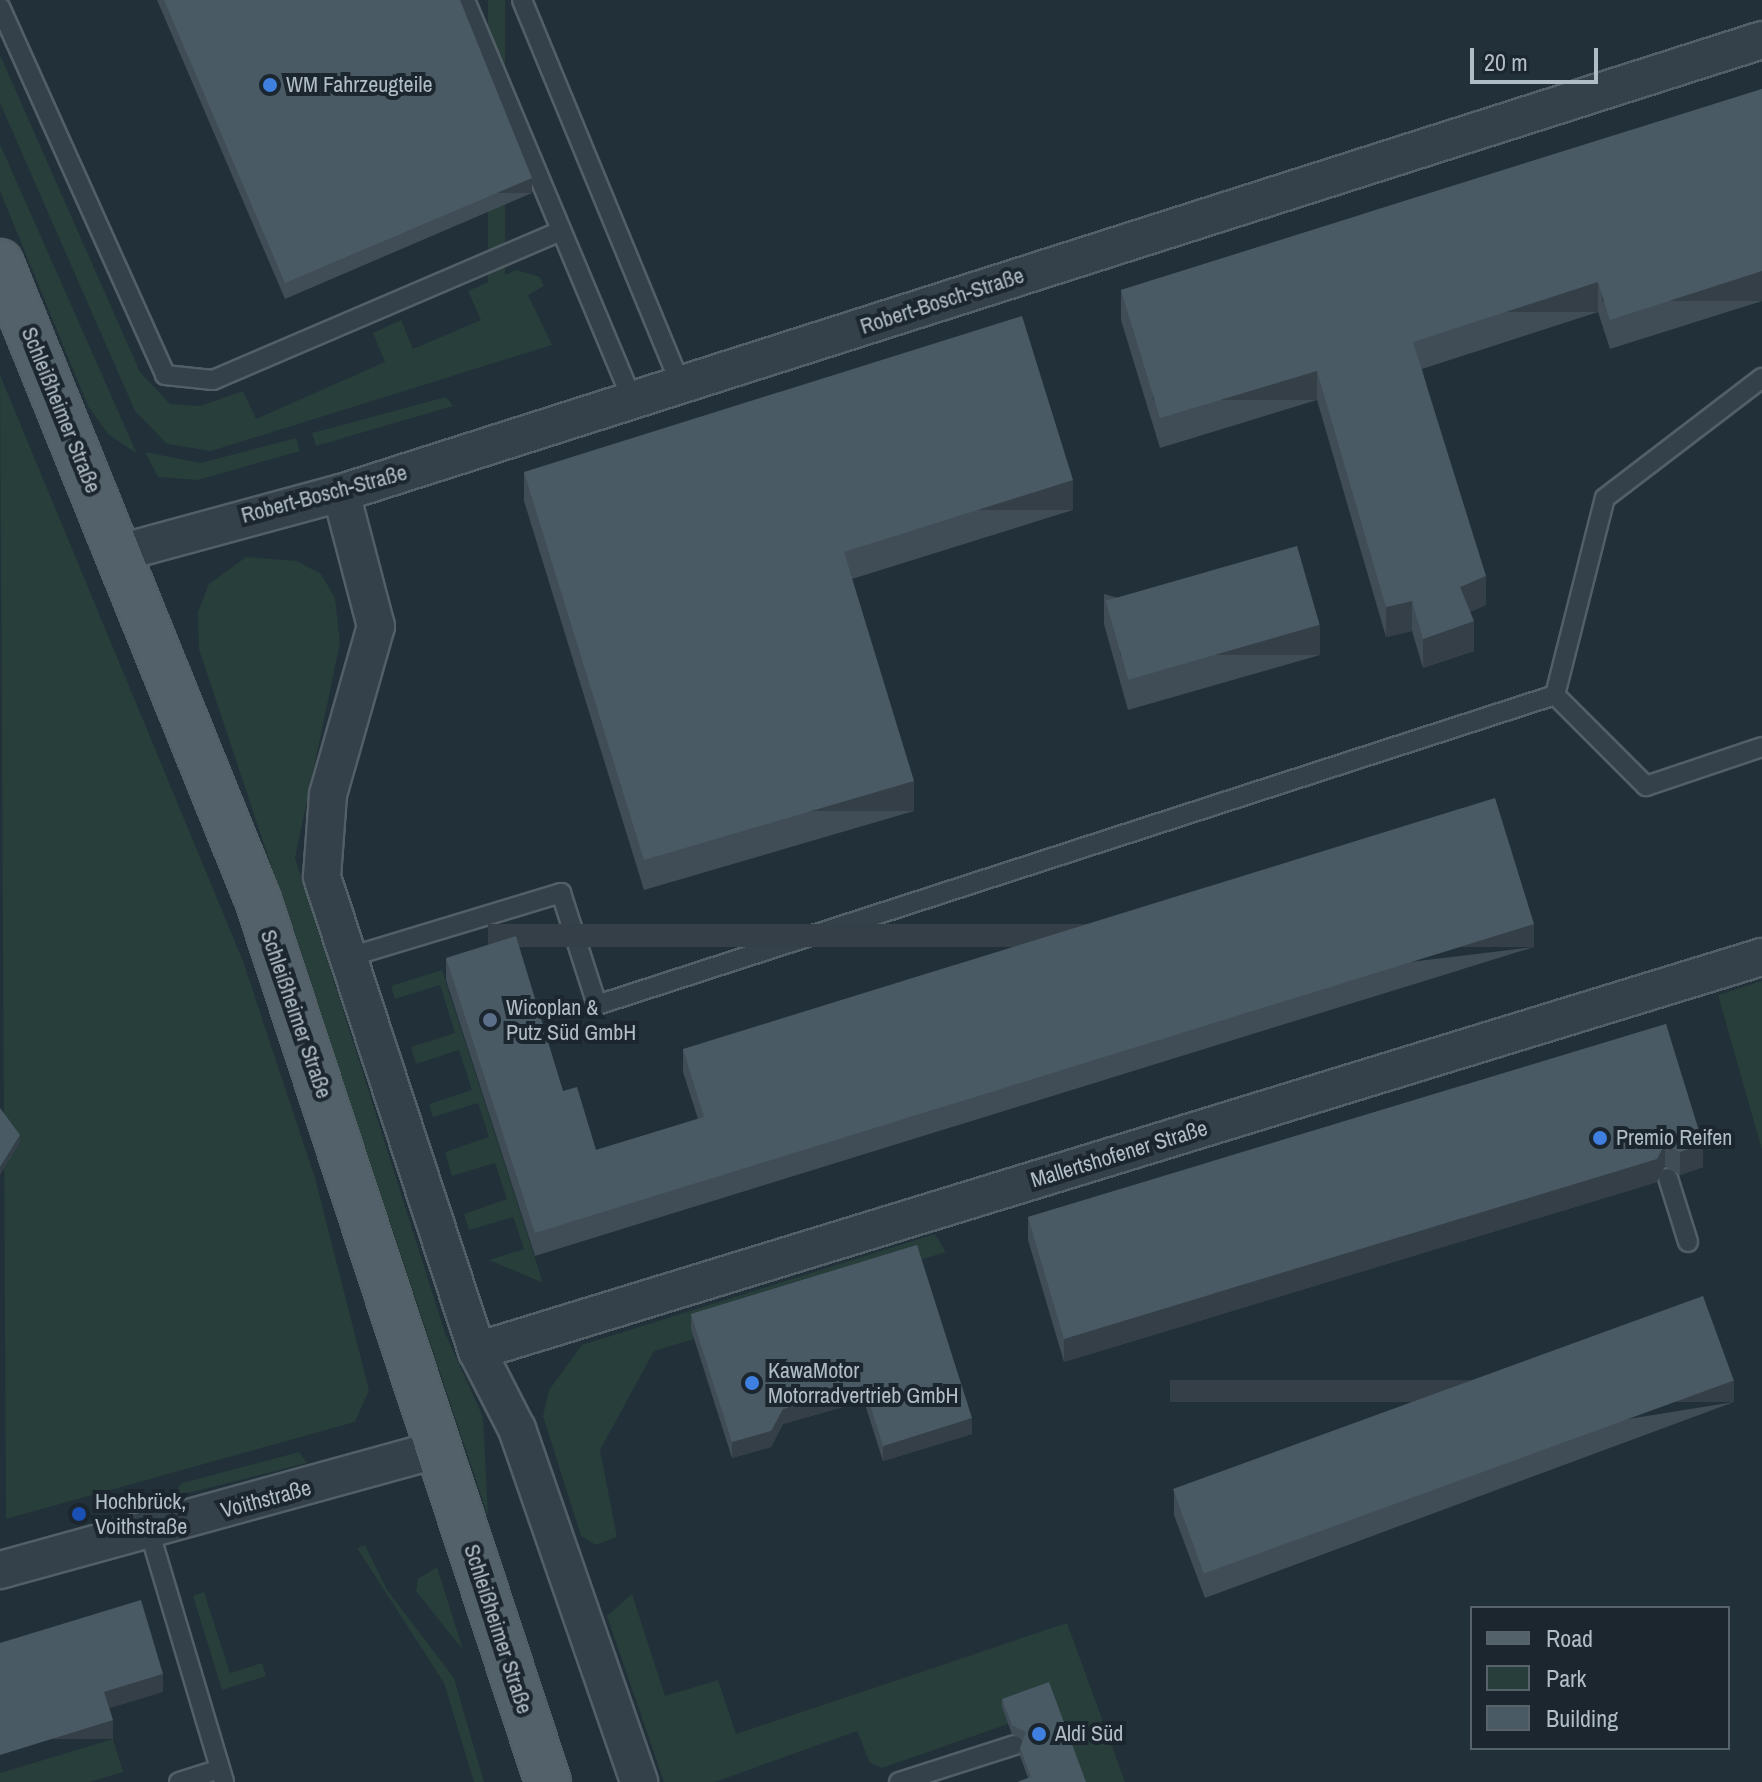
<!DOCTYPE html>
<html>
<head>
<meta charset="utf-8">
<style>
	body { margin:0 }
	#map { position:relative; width:1762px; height:1782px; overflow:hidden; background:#223039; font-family:"Archivo Narrow",sans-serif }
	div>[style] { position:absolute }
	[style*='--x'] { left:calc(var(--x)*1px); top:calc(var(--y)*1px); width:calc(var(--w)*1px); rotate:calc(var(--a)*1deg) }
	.green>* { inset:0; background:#273e3b; transform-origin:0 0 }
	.roads { filter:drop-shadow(2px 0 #535f67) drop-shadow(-2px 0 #535f67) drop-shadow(0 2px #535f67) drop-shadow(0 -2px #535f67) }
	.service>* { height:18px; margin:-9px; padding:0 9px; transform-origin:9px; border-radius:9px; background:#35414a }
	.minor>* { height:36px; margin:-18px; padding:0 18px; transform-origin:18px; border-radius:18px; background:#35414a }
	.primary>* { height:44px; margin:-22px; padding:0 22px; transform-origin:22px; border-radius:22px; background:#53616a }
	.wall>* { inset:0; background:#404d57 }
	.shaded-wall>* { inset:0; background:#343f47; transform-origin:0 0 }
	.building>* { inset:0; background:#4a5a65; transform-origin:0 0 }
	.dots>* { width:22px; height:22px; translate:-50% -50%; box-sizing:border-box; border:4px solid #1b262e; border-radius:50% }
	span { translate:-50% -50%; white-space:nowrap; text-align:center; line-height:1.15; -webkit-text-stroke:8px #1b262e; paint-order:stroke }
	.poi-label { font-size:22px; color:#b0bcc6 }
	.left { translate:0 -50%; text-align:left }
	.street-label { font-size:22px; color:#b0bcc6 }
	.legend { position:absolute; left:1470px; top:1606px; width:260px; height:144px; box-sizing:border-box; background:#1b262e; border:2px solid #57626b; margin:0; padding:10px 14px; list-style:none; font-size:24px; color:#b0bcc6 }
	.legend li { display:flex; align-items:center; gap:16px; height:40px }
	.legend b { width:40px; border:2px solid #57626b }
	.scale { position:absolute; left:1470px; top:48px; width:128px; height:36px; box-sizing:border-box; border:4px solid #b0bcc6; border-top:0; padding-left:10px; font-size:24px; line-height:28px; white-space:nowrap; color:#b0bcc6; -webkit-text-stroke:6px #1b262e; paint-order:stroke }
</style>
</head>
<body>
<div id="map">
	<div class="green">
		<div style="left:488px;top:0;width:17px;height:349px"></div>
		<div style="clip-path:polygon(0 55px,140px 372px,170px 404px,200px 406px,243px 391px,256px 419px,385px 362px,373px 333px,401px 320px,413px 349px,481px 320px,468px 291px,516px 270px,540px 277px,544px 286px,528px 295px,552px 345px,211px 451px,167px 444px,135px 411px,0 103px)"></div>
		<div style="clip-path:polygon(0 144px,137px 454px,108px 434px,88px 406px,0 191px)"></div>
		<div style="clip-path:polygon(0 375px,243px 961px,315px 1178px,369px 1390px,355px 1422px,6px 1519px)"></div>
		<div style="clip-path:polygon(446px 397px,453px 406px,316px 446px,312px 433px)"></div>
		<div style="clip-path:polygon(296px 438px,300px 451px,198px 480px,158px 477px,145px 452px,201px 463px)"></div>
		<div style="clip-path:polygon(246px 557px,297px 561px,321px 574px,335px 598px,340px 643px,295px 858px,445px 1333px,483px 1417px,488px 1516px,199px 649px,198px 612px,209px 584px)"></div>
		<div style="clip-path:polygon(442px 970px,543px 1283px,489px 1260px,524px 1249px,513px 1217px,469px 1230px,464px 1214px,507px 1199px,495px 1163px,452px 1176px,445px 1152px,489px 1137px,478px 1103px,433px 1117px,429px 1104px,472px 1090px,459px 1050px,416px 1064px,411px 1047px,455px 1033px,440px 985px,395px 999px,391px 986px)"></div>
		<div style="clip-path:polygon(1762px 981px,1762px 1150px,1718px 995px)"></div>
		<div style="clip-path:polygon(935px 1234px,946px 1252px,692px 1329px,694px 1339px,654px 1351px,600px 1450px,617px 1537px,596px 1545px,581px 1536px,543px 1416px,549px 1390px,582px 1345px)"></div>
		<div style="clip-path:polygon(299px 1452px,307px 1463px,169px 1498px,182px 1483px)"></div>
		<div style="clip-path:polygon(365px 1545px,387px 1590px,454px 1678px,484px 1782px,474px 1782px,444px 1683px,357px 1548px)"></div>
		<div style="clip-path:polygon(437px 1567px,463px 1650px,416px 1591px,418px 1579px)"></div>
		<div style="clip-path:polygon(204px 1592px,230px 1673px,262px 1663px,266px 1676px,222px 1690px,193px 1596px)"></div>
		<div style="clip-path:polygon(632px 1594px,665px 1696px,718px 1680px,736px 1734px,1067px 1623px,1125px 1782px,1083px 1782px,1008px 1724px,882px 1768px,870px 1763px,857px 1731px,715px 1782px,664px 1782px,607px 1616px)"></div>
		<div style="clip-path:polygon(113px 1739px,123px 1772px,90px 1782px,0 1782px,0 1773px)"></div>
	</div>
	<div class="roads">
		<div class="service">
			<div style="--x:465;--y:0;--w:433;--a:67.3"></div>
			<div style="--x:522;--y:0;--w:417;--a:67.6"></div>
			<div style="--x:0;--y:7;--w:403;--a:65.8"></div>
			<div style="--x:165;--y:375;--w:48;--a:5.9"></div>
			<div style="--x:213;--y:380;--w:379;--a:-23.2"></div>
			<div style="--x:1555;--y:695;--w:203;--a:-75.8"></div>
			<div style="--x:1605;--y:498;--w:198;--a:-37.4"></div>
			<div style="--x:1555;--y:695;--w:129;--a:45"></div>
			<div style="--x:1646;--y:786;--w:122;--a:-18.6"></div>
			<div style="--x:346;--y:958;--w:225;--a:-16.8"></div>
			<div style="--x:561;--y:893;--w:118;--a:72.2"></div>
			<div style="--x:597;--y:1005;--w:1007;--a:-17.93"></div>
			<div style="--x:1668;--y:1178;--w:67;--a:72.6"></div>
			<div style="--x:149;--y:1530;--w:263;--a:73.4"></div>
			<div style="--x:179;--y:1782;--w:43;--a:-17.6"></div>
			<div style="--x:899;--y:1782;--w:122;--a:-17.7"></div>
		</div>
		<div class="minor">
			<div style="--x:341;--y:493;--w:138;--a:75.3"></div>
			<div style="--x:376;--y:626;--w:176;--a:105.9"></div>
			<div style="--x:328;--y:795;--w:82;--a:94.2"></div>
			<div style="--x:322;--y:877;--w:499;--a:71.9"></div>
			<div style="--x:477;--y:1351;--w:88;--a:62.9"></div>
			<div style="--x:517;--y:1429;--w:373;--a:70.9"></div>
			<div style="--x:120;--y:553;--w:229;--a:-15.2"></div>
			<div style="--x:341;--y:493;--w:1491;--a:-17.68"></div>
			<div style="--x:477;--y:1351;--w:1344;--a:-17.05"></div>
			<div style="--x:0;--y:1570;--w:455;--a:-15.4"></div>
		</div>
		<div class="primary">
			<div style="--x:0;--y:262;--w:688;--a:67.98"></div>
			<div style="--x:258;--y:900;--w:928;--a:71.8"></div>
		</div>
	</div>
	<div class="wall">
		<div style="clip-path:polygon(157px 0,460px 0,532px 193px,285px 299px)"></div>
		<div style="clip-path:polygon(1762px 89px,1762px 301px,1610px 349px,1598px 312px,1422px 369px,1486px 605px,1470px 612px,1474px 651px,1423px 668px,1412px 631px,1386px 637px,1317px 400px,1160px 448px,1121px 320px,1121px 290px)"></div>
		<div style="clip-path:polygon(524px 472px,1073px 510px,852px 579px,914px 811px,644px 890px,524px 501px)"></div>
		<div style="clip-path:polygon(1104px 594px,1320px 655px,1128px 710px,1104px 624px)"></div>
		<div style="clip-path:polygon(1534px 947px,535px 1256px,446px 980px,446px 958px,563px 1091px,596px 1150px,698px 1119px,683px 1072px,683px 1049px)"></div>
		<div style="clip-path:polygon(1666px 1024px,1703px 1167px,1680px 1175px,1665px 1166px,1657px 1182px,1064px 1362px,1028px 1240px,1028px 1217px)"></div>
		<div style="clip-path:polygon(917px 1245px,972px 1434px,883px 1461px,864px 1401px,783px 1424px,771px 1447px,732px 1458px,691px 1329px,691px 1314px)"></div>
		<div style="clip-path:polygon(1734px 1402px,1205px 1598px,1174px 1515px,1174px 1492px)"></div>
		<div style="clip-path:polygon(1002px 1699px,1086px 1782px,1028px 1778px,1020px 1756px,1020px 1748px,1023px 1739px,1012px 1734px,1002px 1707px)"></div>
	</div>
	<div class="shaded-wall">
		<div style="left:532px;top:178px;width:15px;height:268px;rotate:90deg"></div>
		<div style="left:1762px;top:271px;width:30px;height:160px;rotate:90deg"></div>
		<div style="left:1598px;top:282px;width:30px;height:194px;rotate:90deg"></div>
		<div style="left:1317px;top:371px;width:29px;height:164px;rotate:90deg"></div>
		<div style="left:1073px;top:480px;width:30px;height:240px;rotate:90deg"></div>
		<div style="clip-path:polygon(1486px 576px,1486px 605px,1460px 616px,1460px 587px)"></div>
		<div style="clip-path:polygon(1412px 601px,1412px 631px,1386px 637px,1386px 607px)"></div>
		<div style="clip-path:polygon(1474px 621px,1474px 651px,1423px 668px,1423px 639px)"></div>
		<div style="left:1320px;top:625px;width:30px;height:200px;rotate:90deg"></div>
		<div style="left:914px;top:781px;width:30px;height:281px;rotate:90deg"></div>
		<div style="left:1534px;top:924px;width:23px;height:1046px;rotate:90deg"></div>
		<div style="clip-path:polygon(20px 1135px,20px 1143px,0 1175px,0 1167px)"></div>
		<div style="clip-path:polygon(1665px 1144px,1665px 1166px,1657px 1182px,1064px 1362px,1064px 1339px)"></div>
		<div style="clip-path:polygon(1703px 1144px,1703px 1167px,1680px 1175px,1680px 1152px)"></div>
		<div style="left:1734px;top:1380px;width:22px;height:564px;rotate:90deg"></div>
		<div style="clip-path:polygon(864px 1385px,864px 1401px,783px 1424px,771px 1447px,732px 1458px,732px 1442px,783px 1409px)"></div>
		<div style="clip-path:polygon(972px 1418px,972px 1434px,883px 1461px,883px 1446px)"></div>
		<div style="clip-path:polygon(163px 1674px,163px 1692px,104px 1710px,104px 1692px)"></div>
		<div style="left:113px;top:1720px;width:19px;height:118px;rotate:90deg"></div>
	</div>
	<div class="building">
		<div style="clip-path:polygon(164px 0,460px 0,532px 178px,285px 283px)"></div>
		<div style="clip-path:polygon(1762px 89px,1762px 271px,1610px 320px,1598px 282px,1413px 342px,1486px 576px,1460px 587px,1474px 621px,1423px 639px,1412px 601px,1386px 607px,1317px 371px,1160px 418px,1121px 290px)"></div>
		<div style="clip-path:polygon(1022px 316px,1073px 480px,844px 552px,914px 781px,644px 860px,524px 472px)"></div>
		<div style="left:1297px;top:546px;width:82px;height:199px;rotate:74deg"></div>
		<div style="clip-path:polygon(1495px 798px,1534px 924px,535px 1233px,446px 958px,516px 936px,563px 1091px,577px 1087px,596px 1150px,704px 1117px,683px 1049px)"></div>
		<div style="clip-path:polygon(1666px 1024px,1703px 1144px,1680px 1152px,1665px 1144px,1657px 1159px,1064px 1339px,1028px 1217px)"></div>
		<div style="clip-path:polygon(0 1108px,20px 1135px,0 1167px)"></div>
		<div style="clip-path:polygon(917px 1245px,972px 1418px,883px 1446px,864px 1385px,783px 1409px,771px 1431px,732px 1442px,691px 1314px)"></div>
		<div style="left:1703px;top:1296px;width:90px;height:564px;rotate:70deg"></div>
		<div style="clip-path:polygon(141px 1600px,163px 1674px,104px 1692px,113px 1720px,0 1755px,0 1643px)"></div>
		<div style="clip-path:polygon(1049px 1682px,1086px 1782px,1017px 1782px,1031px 1777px,1020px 1748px,1026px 1732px,1012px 1725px,1002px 1699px)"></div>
	</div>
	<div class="dots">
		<div style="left:270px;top:85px;background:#3f7fe0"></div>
		<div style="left:490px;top:1020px;background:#5c6f8a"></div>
		<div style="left:1600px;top:1138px;background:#3f7fe0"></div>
		<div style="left:752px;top:1383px;background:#3f7fe0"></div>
		<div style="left:79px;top:1514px;background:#1a4fb4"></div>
		<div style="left:1039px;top:1734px;background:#3f7fe0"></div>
	</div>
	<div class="poi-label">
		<span class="left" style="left:286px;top:85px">WM Fahrzeugteile</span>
		<span class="left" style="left:506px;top:1020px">Wicoplan &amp;<br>Putz Süd GmbH</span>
		<span class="left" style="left:1616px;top:1138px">Premio Reifen</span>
		<span class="left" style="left:768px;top:1383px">KawaMotor<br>Motorradvertrieb GmbH</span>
		<span class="left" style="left:95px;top:1514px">Hochbrück,<br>Voithstraße</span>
		<span class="left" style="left:1055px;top:1734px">Aldi Süd</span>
	</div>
	<div class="street-label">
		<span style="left:942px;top:301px;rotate:-18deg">Robert-Bosch-Straße</span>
		<span style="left:61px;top:410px;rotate:68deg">Schleißheimer Straße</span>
		<span style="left:324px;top:494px;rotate:-15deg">Robert-Bosch-Straße</span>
		<span style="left:296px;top:1014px;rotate:71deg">Schleißheimer Straße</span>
		<span style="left:1119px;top:1154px;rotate:-17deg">Mallertshofener Straße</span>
		<span style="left:266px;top:1499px;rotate:-15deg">Voithstraße</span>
		<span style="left:498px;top:1629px;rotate:72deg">Schleißheimer Straße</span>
	</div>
	<ul class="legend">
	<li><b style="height:10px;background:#53616a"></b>Road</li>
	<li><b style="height:22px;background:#273e3b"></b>Park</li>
	<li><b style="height:22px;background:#4a5a65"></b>Building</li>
	</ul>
	<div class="scale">20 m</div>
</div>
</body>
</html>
